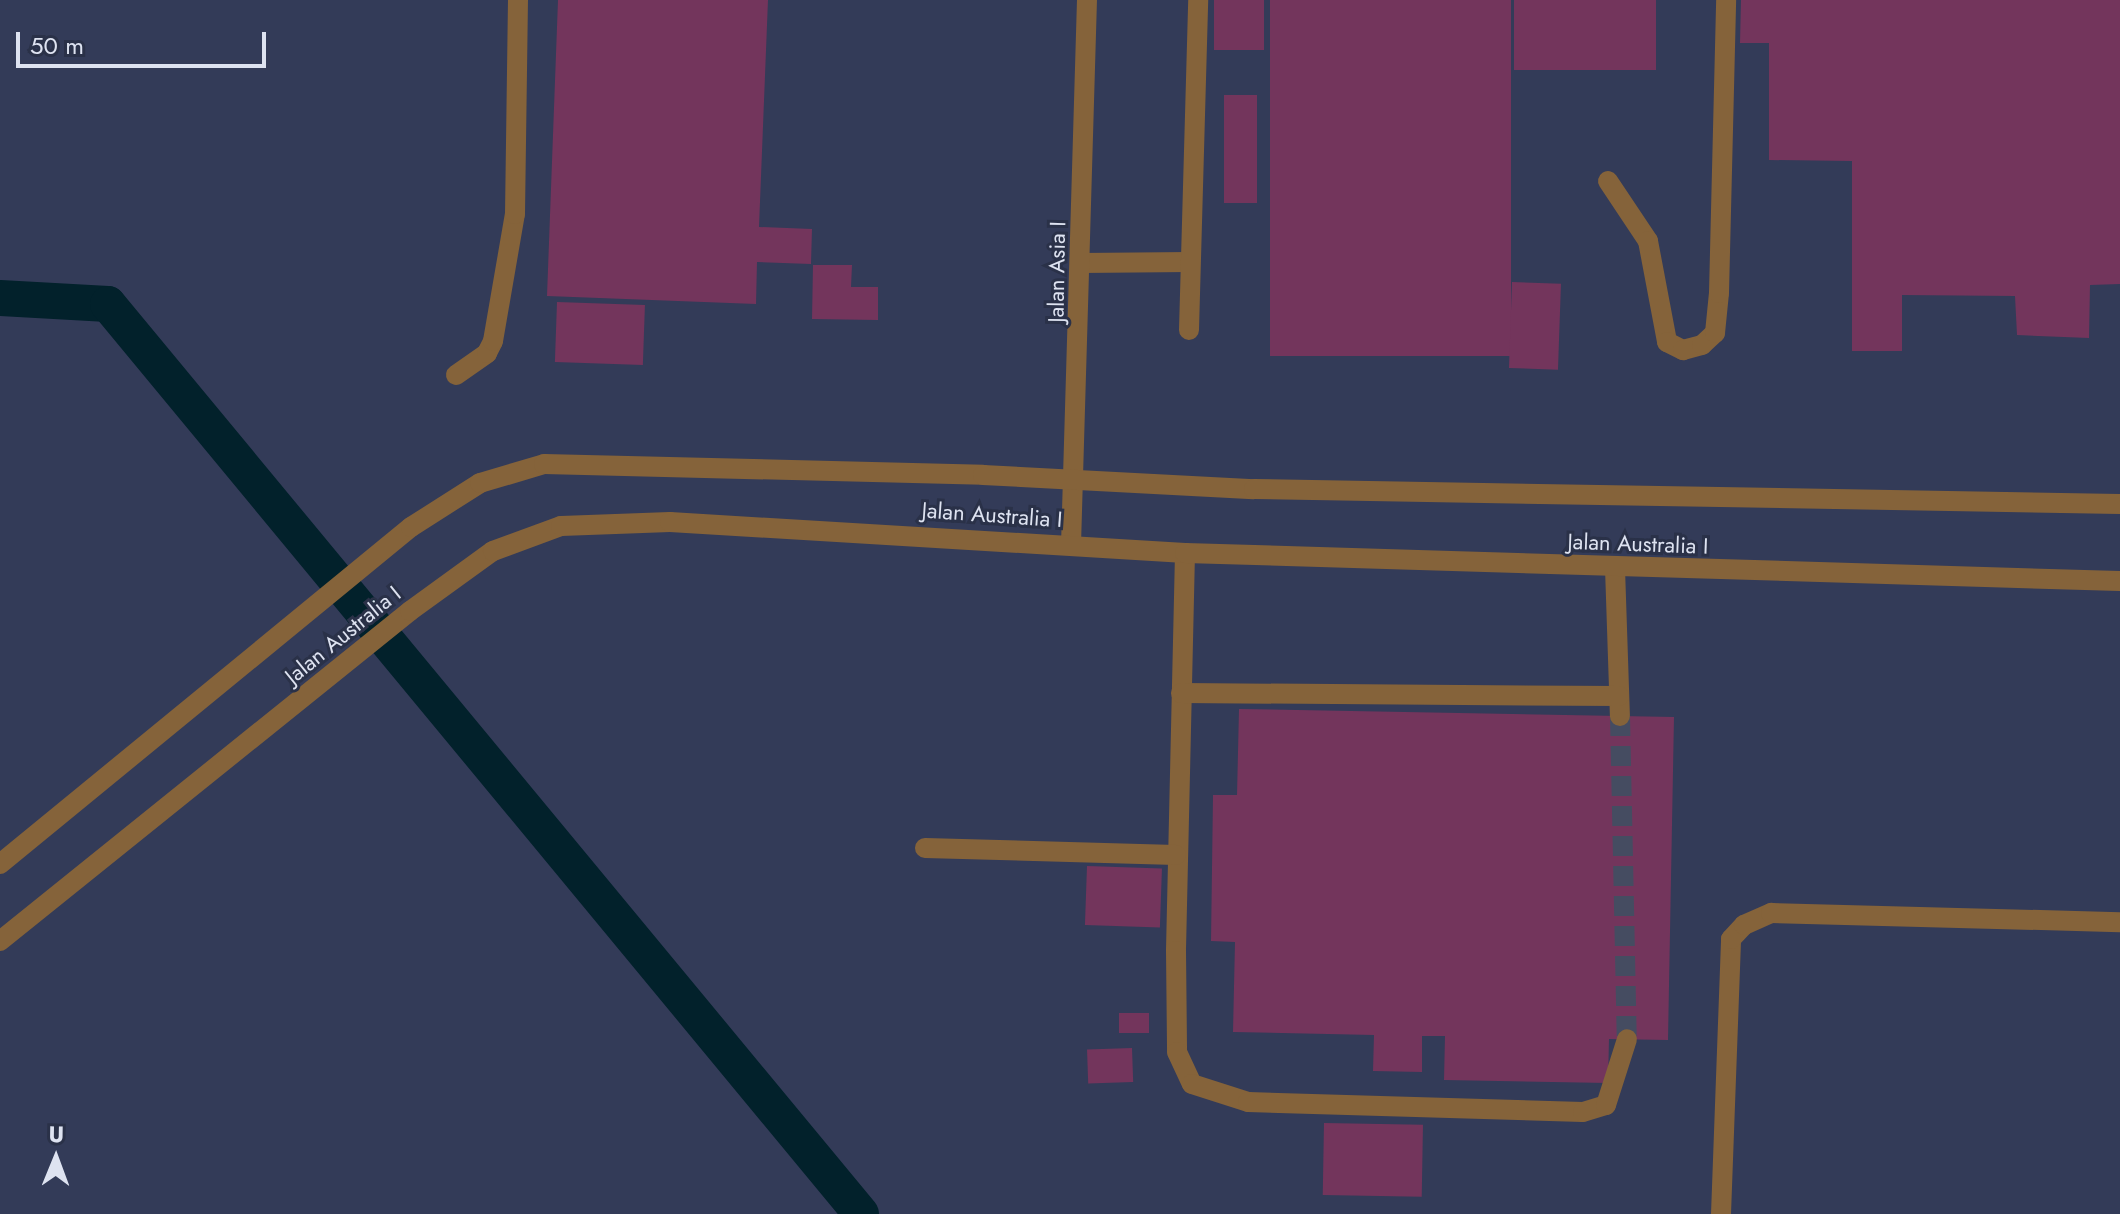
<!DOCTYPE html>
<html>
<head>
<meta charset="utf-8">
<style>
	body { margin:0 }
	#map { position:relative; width:2120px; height:1214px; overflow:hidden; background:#2a3148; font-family:Jost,sans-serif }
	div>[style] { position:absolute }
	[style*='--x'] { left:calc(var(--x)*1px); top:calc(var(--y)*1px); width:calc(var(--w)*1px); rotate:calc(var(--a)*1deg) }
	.built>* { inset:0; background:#333b58; transform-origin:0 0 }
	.canal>* { height:36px; margin:-18px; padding:0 18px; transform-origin:18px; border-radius:18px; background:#02212b }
	.building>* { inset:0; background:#73355c; transform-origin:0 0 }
	.minor-tunnel>* { height:20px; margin-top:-10px; transform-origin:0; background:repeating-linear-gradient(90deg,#454c61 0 20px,transparent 0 30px) }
	.minor>* { height:20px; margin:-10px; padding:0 10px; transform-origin:10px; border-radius:10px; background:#85633a }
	span { translate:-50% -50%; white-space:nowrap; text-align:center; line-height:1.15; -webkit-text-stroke:6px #2a3148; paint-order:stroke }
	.street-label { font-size:22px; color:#dee3f1 }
	.north { position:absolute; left:16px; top:1118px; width:80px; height:80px; -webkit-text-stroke:6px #2a3148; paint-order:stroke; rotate:1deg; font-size:22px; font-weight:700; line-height:32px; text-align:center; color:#dee3f1 }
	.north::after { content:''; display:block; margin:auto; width:28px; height:36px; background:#dee3f1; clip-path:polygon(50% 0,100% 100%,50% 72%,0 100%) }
	.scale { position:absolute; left:16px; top:32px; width:250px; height:36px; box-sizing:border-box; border:4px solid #dee3f1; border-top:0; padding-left:10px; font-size:24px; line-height:28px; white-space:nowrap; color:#dee3f1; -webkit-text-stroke:6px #2a3148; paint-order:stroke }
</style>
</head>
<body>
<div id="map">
	<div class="built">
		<div style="left:0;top:0;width:2120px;height:1214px"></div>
	</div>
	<div class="canal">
		<div style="--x:0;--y:298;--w:108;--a:3.2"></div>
		<div style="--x:108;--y:304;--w:1181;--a:50.39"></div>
	</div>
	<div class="building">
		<div style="clip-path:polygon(558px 0,768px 0,759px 227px,812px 229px,811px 264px,757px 262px,756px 304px,547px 296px)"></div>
		<div style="left:1214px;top:0;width:50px;height:50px"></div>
		<div style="left:1270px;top:0;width:241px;height:356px"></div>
		<div style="left:1514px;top:0;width:142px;height:70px"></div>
		<div style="clip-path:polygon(1741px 0,2120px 0,2120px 284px,2090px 285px,2089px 338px,2017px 335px,2015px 296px,1902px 295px,1902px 351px,1852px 351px,1852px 161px,1769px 160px,1769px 43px,1740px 43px)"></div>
		<div style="left:1224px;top:95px;width:33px;height:108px"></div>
		<div style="clip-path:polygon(813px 265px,852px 265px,851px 287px,878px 287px,878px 320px,812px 319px)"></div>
		<div style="left:1512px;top:282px;width:49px;height:86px;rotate:2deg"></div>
		<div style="left:557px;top:302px;width:88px;height:60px;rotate:2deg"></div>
		<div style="clip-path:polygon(1239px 709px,1674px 717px,1668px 1040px,1609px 1039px,1608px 1083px,1444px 1080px,1445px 1036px,1422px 1036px,1422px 1072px,1373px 1071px,1374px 1035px,1233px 1032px,1235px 942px,1211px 941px,1213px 795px,1237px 795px)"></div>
		<div style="left:1087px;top:866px;width:75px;height:59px;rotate:2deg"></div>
		<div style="left:1149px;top:1013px;width:20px;height:30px;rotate:90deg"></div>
		<div style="left:1132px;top:1048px;width:34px;height:45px;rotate:88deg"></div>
		<div style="left:1324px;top:1123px;width:99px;height:72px;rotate:1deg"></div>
	</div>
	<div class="minor-tunnel">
		<div style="--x:1620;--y:716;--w:323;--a:88.8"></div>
	</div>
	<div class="minor">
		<div style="--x:1608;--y:181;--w:72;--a:56.3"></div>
		<div style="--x:1648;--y:241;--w:103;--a:79.3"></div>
		<div style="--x:1667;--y:342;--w:18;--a:27"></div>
		<div style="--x:1683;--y:350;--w:20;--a:-15"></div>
		<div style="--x:1702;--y:345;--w:18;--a:-43"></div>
		<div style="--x:1715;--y:333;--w:40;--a:-84.3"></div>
		<div style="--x:1719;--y:293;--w:293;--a:-88.6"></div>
		<div style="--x:1081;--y:263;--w:109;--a:-0.5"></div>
		<div style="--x:1189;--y:330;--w:330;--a:-88.4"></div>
		<div style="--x:456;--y:375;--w:38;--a:-35"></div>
		<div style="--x:487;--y:353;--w:13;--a:-63"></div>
		<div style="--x:493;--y:341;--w:129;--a:-80.2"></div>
		<div style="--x:515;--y:214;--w:214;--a:-89.2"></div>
		<div style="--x:1071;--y:545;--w:545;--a:-88.32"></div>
		<div style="--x:1185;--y:553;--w:398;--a:91.3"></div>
		<div style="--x:1176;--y:951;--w:101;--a:89.4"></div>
		<div style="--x:1177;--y:1052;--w:35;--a:65"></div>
		<div style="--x:1192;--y:1084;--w:59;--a:17.8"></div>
		<div style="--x:1248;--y:1102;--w:335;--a:1.7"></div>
		<div style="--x:1583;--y:1112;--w:24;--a:-17"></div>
		<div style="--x:1606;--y:1105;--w:69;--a:-72.3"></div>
		<div style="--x:1615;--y:568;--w:148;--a:88.1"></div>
		<div style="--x:1181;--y:693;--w:438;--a:0.4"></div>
		<div style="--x:925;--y:848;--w:251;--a:1.6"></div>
		<div style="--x:0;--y:864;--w:531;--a:-39.35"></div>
		<div style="--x:411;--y:527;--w:82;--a:-32.5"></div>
		<div style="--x:480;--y:483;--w:67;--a:-16.5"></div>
		<div style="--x:544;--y:464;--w:439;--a:1.4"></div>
		<div style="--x:983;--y:475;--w:271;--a:3"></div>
		<div style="--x:1254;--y:489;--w:866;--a:0.99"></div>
		<div style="--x:0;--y:941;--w:526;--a:-38.83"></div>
		<div style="--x:410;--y:611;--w:102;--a:-35.9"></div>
		<div style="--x:493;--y:551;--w:72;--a:-20.2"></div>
		<div style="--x:561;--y:526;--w:109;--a:-2.1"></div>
		<div style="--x:670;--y:522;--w:516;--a:3.44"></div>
		<div style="--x:1185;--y:553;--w:935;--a:1.72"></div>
		<div style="--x:1721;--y:1214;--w:275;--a:-87.9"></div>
		<div style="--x:1731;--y:939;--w:19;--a:-47"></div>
		<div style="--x:1744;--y:925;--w:30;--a:-24"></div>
		<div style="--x:1771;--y:913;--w:349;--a:1.5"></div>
	</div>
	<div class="street-label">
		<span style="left:1057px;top:272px;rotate:-89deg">Jalan Asia I</span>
		<span style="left:992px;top:515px;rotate:4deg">Jalan Australia I</span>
		<span style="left:1638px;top:544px;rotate:2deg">Jalan Australia I</span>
		<span style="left:343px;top:635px;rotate:-39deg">Jalan Australia I</span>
	</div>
	<div class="north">U</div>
	<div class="scale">50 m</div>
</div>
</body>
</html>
